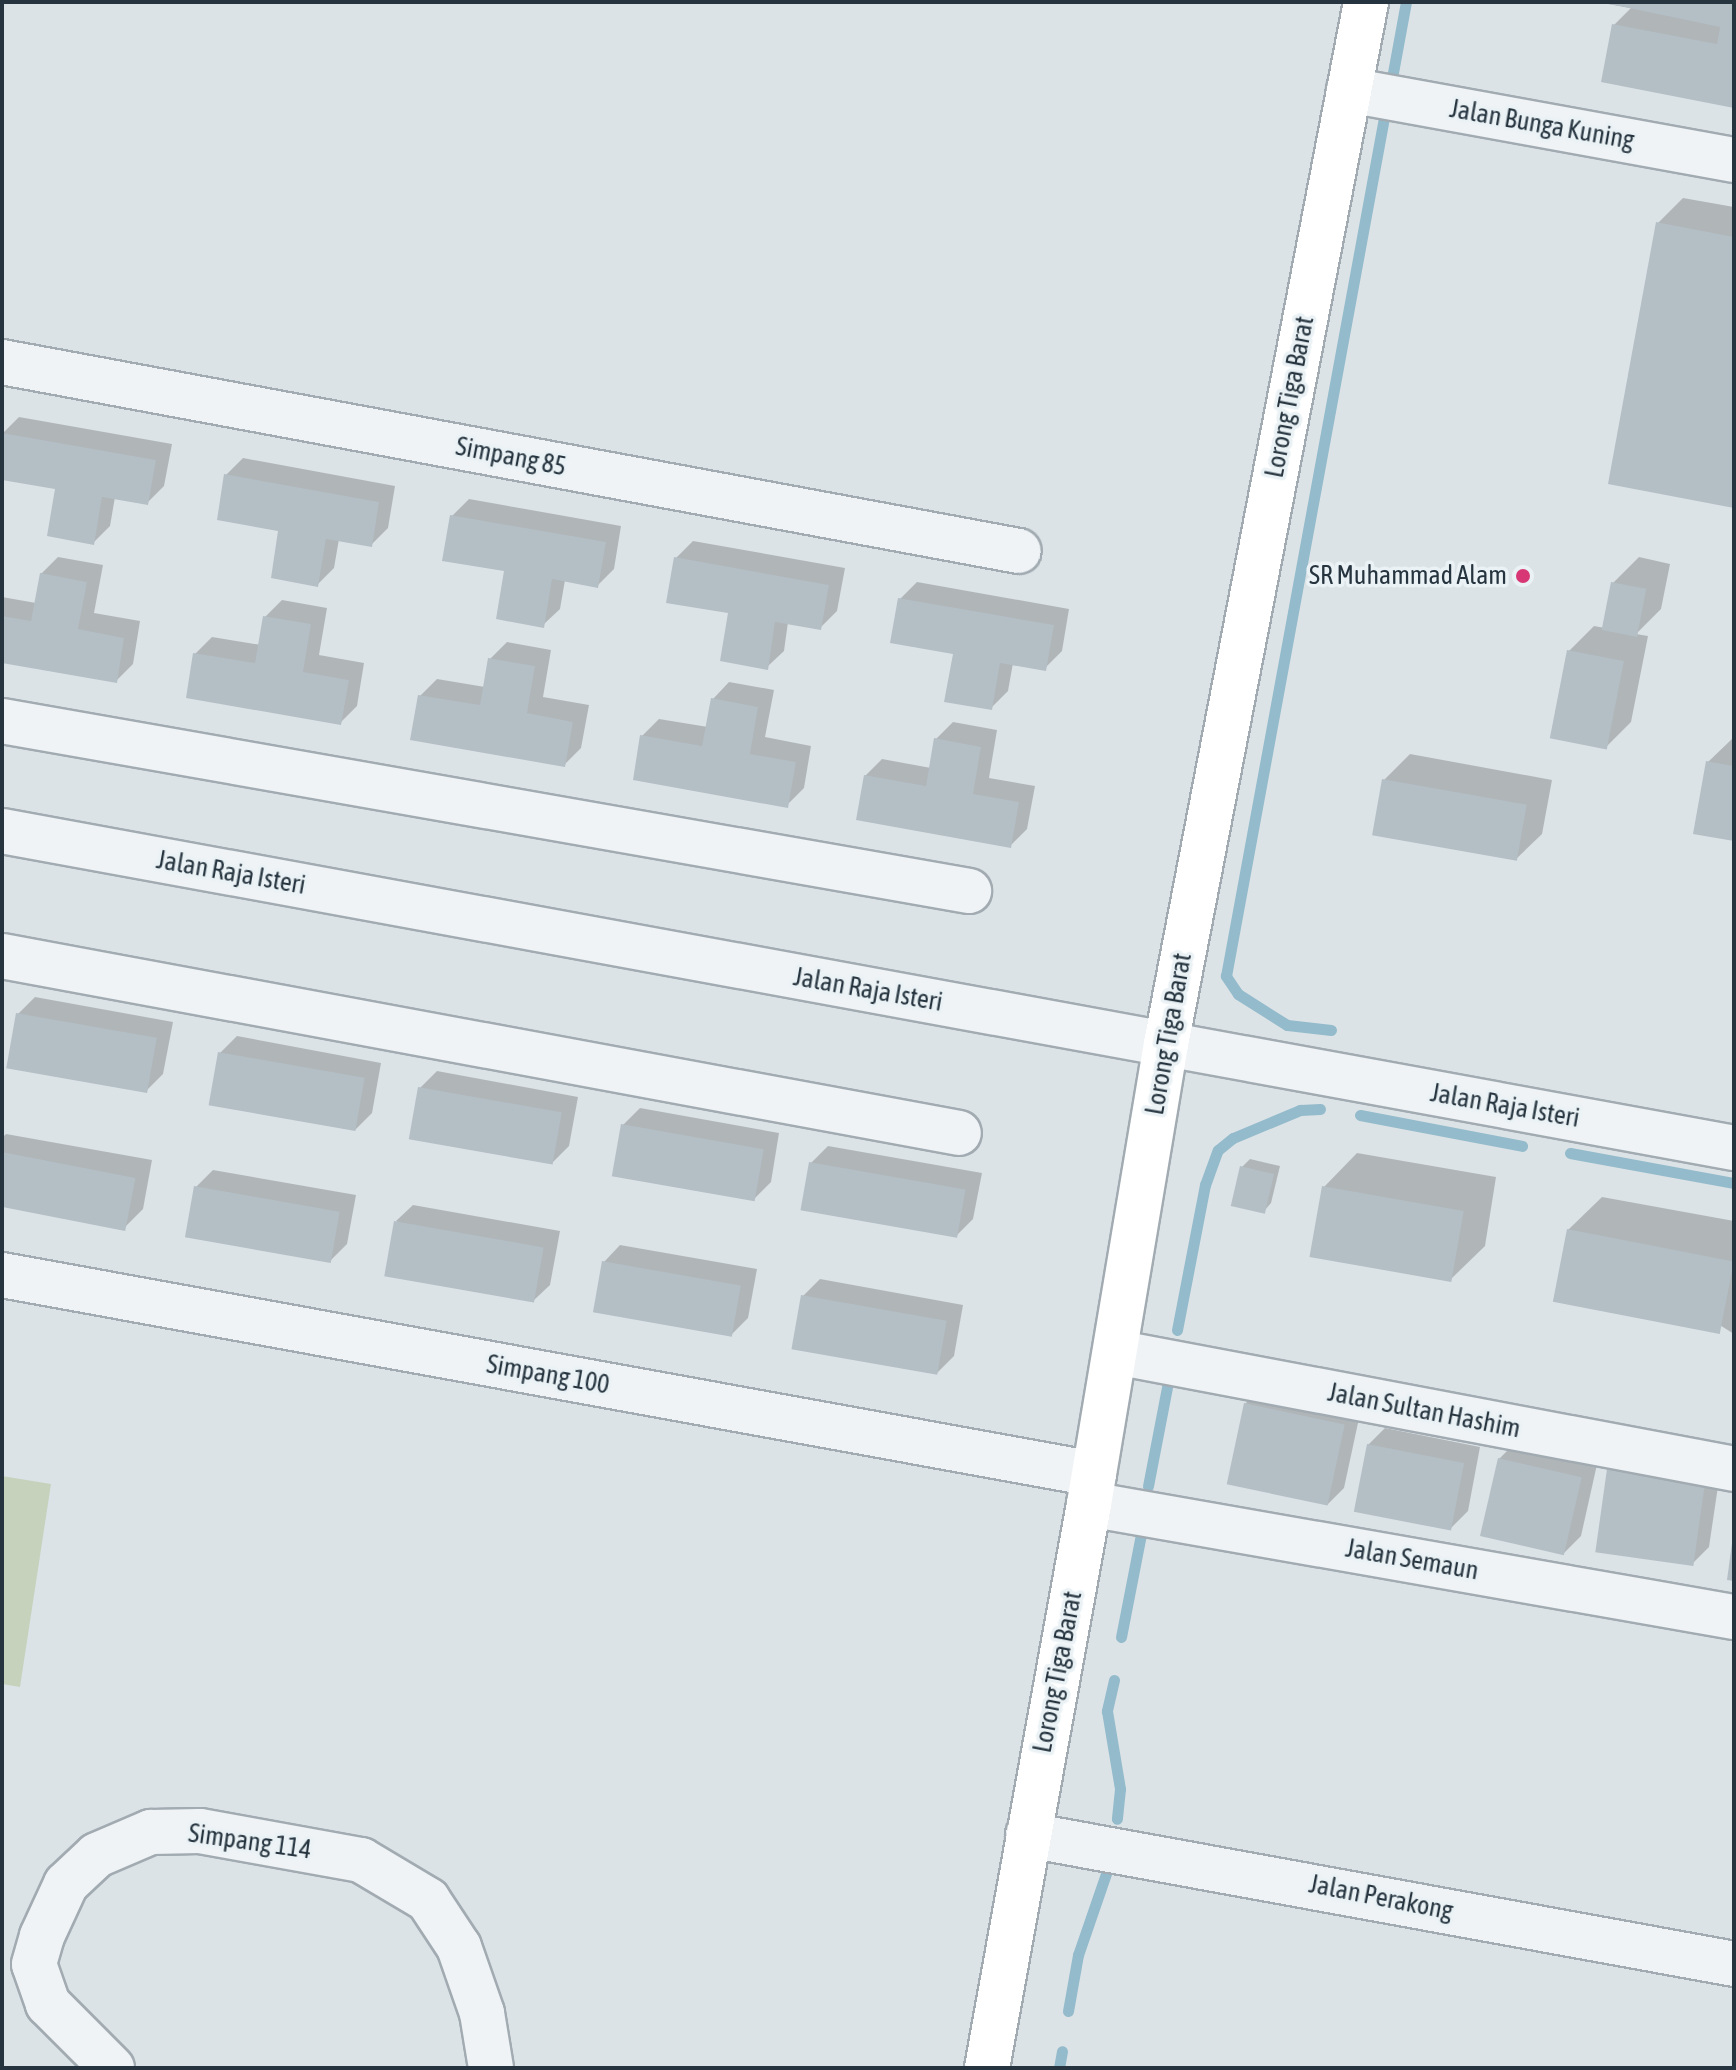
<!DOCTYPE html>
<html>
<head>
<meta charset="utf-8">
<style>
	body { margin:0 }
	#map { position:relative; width:1736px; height:2070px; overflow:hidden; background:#dce3e7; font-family:"Asap Condensed",sans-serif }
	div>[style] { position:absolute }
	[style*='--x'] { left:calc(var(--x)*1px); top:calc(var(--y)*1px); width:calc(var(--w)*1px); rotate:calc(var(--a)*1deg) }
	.green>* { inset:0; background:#c7d2bd }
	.shadow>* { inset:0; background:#0003 }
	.stream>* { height:11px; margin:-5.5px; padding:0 5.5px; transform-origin:5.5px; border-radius:5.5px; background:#94bbcb }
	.building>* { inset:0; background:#b3bec5; transform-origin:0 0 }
	.roads { filter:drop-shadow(2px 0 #a1abb1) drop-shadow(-2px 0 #a1abb1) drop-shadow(0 2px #a1abb1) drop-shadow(0 -2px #a1abb1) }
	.minor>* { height:44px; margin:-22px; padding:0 22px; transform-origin:22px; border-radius:22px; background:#eff3f6 }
	.major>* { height:44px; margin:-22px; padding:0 22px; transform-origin:22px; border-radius:22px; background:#fff }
	.dots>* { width:22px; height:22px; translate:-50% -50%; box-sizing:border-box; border:4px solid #ebf2f5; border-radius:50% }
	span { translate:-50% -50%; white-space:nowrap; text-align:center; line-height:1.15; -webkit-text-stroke:7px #ebf2f5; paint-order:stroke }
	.street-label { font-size:26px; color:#25343f }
	.poi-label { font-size:26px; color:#25343f }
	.right { translate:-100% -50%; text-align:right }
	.frame { position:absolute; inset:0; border:4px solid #25343f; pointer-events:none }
</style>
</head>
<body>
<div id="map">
	<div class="green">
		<div style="clip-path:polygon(2px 1476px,51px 1484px,20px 1687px,2px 1684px)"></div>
	</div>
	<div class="shadow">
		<div style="clip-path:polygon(1734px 2px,1734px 106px,1614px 25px,1631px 8px,1602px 3px)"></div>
		<div style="clip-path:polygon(1683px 198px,1734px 207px,1734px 506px,1658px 223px)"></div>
		<div style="clip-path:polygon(19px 417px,172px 444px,164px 486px,147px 503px,115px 497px,110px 526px,93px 543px,57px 487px,2px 478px,2px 434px)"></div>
		<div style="clip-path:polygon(243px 458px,395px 486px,388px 528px,371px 545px,339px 539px,334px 568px,317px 585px,281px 529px,226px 475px)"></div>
		<div style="clip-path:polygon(469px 499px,621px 526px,614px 569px,597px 586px,565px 580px,560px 609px,543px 625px,507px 570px,452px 516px)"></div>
		<div style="clip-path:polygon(693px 541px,845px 568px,837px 611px,820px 628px,788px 622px,784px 651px,767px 667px,730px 612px,676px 558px)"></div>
		<div style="clip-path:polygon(58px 557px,103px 565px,94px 613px,140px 621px,133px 664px,116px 681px,2px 661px,2px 597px,36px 603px,41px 574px)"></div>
		<div style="clip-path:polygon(1639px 557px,1670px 564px,1661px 609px,1636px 634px,1648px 636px,1631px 722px,1606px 747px,1569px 651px,1594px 626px,1605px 628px,1613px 583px)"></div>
		<div style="clip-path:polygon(917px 582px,1069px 609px,1062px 651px,1045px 668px,1013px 663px,1008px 691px,991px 708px,955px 653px,900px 599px)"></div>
		<div style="clip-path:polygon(282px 600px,327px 608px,319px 655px,364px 663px,357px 706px,340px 723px,195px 654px,212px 637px,261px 645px,265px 617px)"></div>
		<div style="clip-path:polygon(507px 642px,551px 650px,543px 697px,589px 705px,581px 748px,564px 765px,420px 696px,437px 679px,485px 687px,490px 659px)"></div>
		<div style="clip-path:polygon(729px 682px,774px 690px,765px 737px,811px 746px,804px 788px,787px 805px,642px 736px,659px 719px,708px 727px,713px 699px)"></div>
		<div style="clip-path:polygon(953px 722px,997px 730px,989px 778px,1035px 786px,1027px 829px,1010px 846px,865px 776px,882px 759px,931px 768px,936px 739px)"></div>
		<div style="clip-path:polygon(1734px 737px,1734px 839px,1708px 762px)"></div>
		<div style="clip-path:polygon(1410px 754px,1552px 780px,1542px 834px,1516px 859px,1384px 780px)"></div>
		<div style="clip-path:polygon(35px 997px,173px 1022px,163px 1074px,146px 1091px,18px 1014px)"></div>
		<div style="clip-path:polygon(237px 1036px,381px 1063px,372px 1113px,355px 1130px,220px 1053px)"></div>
		<div style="clip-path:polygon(437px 1071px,578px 1097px,569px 1146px,552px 1163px,420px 1088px)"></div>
		<div style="clip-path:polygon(640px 1108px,779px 1133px,771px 1182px,754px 1199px,623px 1125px)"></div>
		<div style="clip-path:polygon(6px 1134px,152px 1160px,143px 1209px,126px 1226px,2px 1204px,2px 1138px)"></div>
		<div style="clip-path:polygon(828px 1146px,982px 1173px,973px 1219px,956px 1236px,811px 1163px)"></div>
		<div style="clip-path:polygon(1357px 1153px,1496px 1177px,1485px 1246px,1451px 1279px,1324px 1187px)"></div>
		<div style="clip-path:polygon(1250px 1159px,1280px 1166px,1271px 1203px,1264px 1211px,1242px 1167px)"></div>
		<div style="clip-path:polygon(213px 1170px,356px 1195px,347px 1244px,330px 1261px,196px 1187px)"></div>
		<div style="clip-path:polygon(1602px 1197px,1734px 1221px,1734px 1334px,1568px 1230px)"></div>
		<div style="clip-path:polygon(413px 1205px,560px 1231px,550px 1285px,533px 1301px,396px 1221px)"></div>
		<div style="clip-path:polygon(620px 1245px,757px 1269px,748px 1318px,731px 1335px,604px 1262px)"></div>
		<div style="clip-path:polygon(820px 1279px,963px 1305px,954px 1356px,937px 1373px,803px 1296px)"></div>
		<div style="clip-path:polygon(1262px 1387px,1361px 1409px,1344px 1488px,1327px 1505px,1245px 1404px)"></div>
		<div style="clip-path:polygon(1385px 1428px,1480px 1447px,1468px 1511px,1451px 1528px,1368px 1445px)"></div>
		<div style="clip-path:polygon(1516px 1442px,1598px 1460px,1581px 1536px,1564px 1553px,1499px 1459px)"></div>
		<div style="clip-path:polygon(1626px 1453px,1721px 1466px,1709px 1547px,1692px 1564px,1609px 1470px)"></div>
	</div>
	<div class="stream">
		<div style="--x:1392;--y:78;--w:77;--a:-79.6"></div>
		<div style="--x:1331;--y:1030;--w:44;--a:-173.5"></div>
		<div style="--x:1287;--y:1025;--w:58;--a:-147.7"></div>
		<div style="--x:1238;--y:994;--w:22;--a:-124"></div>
		<div style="--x:1226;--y:976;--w:879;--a:-79.57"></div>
		<div style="--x:1360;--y:1115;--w:165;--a:10.8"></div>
		<div style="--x:1570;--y:1153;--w:167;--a:10.4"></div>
		<div style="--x:1177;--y:1330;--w:148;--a:-79.1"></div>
		<div style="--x:1205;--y:1185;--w:37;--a:-70"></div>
		<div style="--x:1218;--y:1150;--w:19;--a:-39"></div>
		<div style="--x:1233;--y:1138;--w:73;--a:-22.7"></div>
		<div style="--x:1300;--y:1110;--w:20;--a:-3"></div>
		<div style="--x:1148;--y:1486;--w:101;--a:-79.1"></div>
		<div style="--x:1121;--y:1637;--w:105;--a:-79"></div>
		<div style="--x:1114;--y:1680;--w:32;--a:103"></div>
		<div style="--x:1107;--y:1711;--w:79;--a:80.5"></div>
		<div style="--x:1120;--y:1789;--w:30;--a:96"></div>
		<div style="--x:1068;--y:2011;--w:57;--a:-79.9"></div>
		<div style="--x:1078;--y:1955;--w:92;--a:-71"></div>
		<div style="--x:1059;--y:2068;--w:17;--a:-80"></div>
	</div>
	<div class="building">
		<div style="clip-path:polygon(1600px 2px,1734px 2px,1734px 108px,1601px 82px,1612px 24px,1717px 44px,1720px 27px)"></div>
		<div style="clip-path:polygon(1656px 222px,1734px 237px,1734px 508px,1608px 484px)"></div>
		<div style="clip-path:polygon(2px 433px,156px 460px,148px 505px,102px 497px,94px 545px,47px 536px,55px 489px,2px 480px)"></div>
		<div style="clip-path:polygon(224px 474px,379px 502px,372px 547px,326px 539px,318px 587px,271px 578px,278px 531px,217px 520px)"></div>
		<div style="clip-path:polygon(450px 515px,606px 542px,598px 588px,552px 579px,544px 628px,496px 619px,504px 571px,442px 561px)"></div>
		<div style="clip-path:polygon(674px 557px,829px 585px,821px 630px,775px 622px,768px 670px,720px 661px,728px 613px,666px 603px)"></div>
		<div style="clip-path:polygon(40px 573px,87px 582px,78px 629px,124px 638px,117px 683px,2px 663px,2px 616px,31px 621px)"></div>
		<div style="left:1611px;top:582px;width:36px;height:49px;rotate:11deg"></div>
		<div style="clip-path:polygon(898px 598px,1054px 625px,1046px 671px,1000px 663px,992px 710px,944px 702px,953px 654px,890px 643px)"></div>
		<div style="clip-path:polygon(263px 616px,311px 624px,303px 672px,349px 680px,341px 725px,186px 698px,193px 653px,255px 663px)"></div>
		<div style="left:1567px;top:650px;width:58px;height:90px;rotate:11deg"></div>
		<div style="clip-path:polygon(488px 658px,535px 666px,527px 713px,573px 722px,565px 767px,410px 740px,418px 695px,480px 705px)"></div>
		<div style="clip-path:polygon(711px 698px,758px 707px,750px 754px,796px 762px,788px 808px,633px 780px,640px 735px,702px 746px)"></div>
		<div style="clip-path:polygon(934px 738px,981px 747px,973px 794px,1019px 802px,1011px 848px,856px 820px,864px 775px,926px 786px)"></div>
		<div style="clip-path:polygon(1706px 761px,1734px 766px,1734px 841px,1693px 834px)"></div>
		<div style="left:1382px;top:779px;width:147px;height:57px;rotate:10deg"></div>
		<div style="left:16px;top:1013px;width:143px;height:56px;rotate:10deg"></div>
		<div style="left:218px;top:1052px;width:149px;height:54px;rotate:10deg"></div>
		<div style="left:418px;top:1087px;width:146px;height:53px;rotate:10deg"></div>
		<div style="left:621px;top:1124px;width:145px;height:53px;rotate:10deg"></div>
		<div style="left:2px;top:1152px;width:136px;height:54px;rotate:11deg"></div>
		<div style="left:809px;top:1162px;width:159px;height:49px;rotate:10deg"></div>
		<div style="left:1240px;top:1166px;width:35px;height:41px;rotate:13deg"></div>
		<div style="left:194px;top:1186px;width:148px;height:52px;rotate:10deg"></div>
		<div style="left:1322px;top:1186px;width:144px;height:72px;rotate:10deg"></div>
		<div style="left:394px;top:1221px;width:152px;height:56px;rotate:10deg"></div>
		<div style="left:1567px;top:1229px;width:170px;height:74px;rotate:11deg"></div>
		<div style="left:602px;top:1261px;width:141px;height:52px;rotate:10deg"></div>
		<div style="left:801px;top:1295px;width:148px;height:55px;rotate:10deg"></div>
		<div style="left:1244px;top:1403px;width:103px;height:83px;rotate:12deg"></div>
		<div style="left:1367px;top:1444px;width:99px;height:69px;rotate:11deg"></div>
		<div style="left:1498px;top:1458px;width:86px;height:80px;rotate:13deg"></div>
		<div style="left:1607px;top:1469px;width:99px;height:84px;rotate:8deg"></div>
		<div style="clip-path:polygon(1732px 1543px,1734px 1543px,1734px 1581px,1727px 1580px)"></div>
	</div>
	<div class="roads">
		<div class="minor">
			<div style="--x:1349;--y:90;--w:391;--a:10.3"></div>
			<div style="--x:2;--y:362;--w:1034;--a:10.53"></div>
			<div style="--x:2;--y:721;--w:982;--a:9.97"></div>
			<div style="--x:2;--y:831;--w:1761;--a:10.37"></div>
			<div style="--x:2;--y:956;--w:973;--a:10.48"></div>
			<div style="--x:2;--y:1275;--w:1110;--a:10.33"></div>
			<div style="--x:1115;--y:1352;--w:630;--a:10.7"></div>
			<div style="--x:1089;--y:1504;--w:655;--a:9.94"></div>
			<div style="--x:1028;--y:1835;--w:718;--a:10.35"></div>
			<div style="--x:112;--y:2068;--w:91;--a:-135"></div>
			<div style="--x:48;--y:2004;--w:42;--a:-109.3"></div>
			<div style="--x:34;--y:1964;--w:29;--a:-74"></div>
			<div style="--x:42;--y:1936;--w:57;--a:-65.2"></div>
			<div style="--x:66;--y:1884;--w:42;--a:-43.1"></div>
			<div style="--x:97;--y:1855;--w:59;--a:-23.1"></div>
			<div style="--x:151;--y:1832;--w:49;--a:-1.2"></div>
			<div style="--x:200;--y:1831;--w:164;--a:10.2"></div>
			<div style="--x:361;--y:1860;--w:78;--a:30.8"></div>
			<div style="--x:428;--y:1900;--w:56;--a:56.6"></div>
			<div style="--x:459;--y:1947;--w:70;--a:70.8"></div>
			<div style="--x:482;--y:2013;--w:56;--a:80.7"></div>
		</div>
		<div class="major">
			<div style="--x:987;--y:2068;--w:573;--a:-79.75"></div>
			<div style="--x:1089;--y:1504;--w:466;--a:-80.5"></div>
			<div style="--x:1166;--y:1044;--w:1061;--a:-79.13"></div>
		</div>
	</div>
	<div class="dots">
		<div style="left:1523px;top:576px;background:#d73775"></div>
	</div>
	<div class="street-label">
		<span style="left:1542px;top:125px;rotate:10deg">Jalan Bunga Kuning</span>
		<span style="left:1290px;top:397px;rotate:-79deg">Lorong Tiga Barat</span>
		<span style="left:511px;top:457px;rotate:11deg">Simpang 85</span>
		<span style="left:231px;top:873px;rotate:10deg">Jalan Raja Isteri</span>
		<span style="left:868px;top:990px;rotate:10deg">Jalan Raja Isteri</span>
		<span style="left:1169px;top:1034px;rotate:-80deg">Lorong Tiga Barat</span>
		<span style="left:1505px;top:1106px;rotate:10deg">Jalan Raja Isteri</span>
		<span style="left:548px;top:1375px;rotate:10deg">Simpang 100</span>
		<span style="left:1424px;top:1411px;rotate:11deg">Jalan Sultan Hashim</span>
		<span style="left:1412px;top:1560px;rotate:10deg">Jalan Semaun</span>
		<span style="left:1058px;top:1672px;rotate:-79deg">Lorong Tiga Barat</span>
		<span style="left:250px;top:1842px;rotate:8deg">Simpang 114</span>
		<span style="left:1381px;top:1898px;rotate:11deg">Jalan Perakong</span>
	</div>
	<div class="poi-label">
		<span class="right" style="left:1507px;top:576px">SR Muhammad Alam</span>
	</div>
	<div class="frame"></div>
</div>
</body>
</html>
